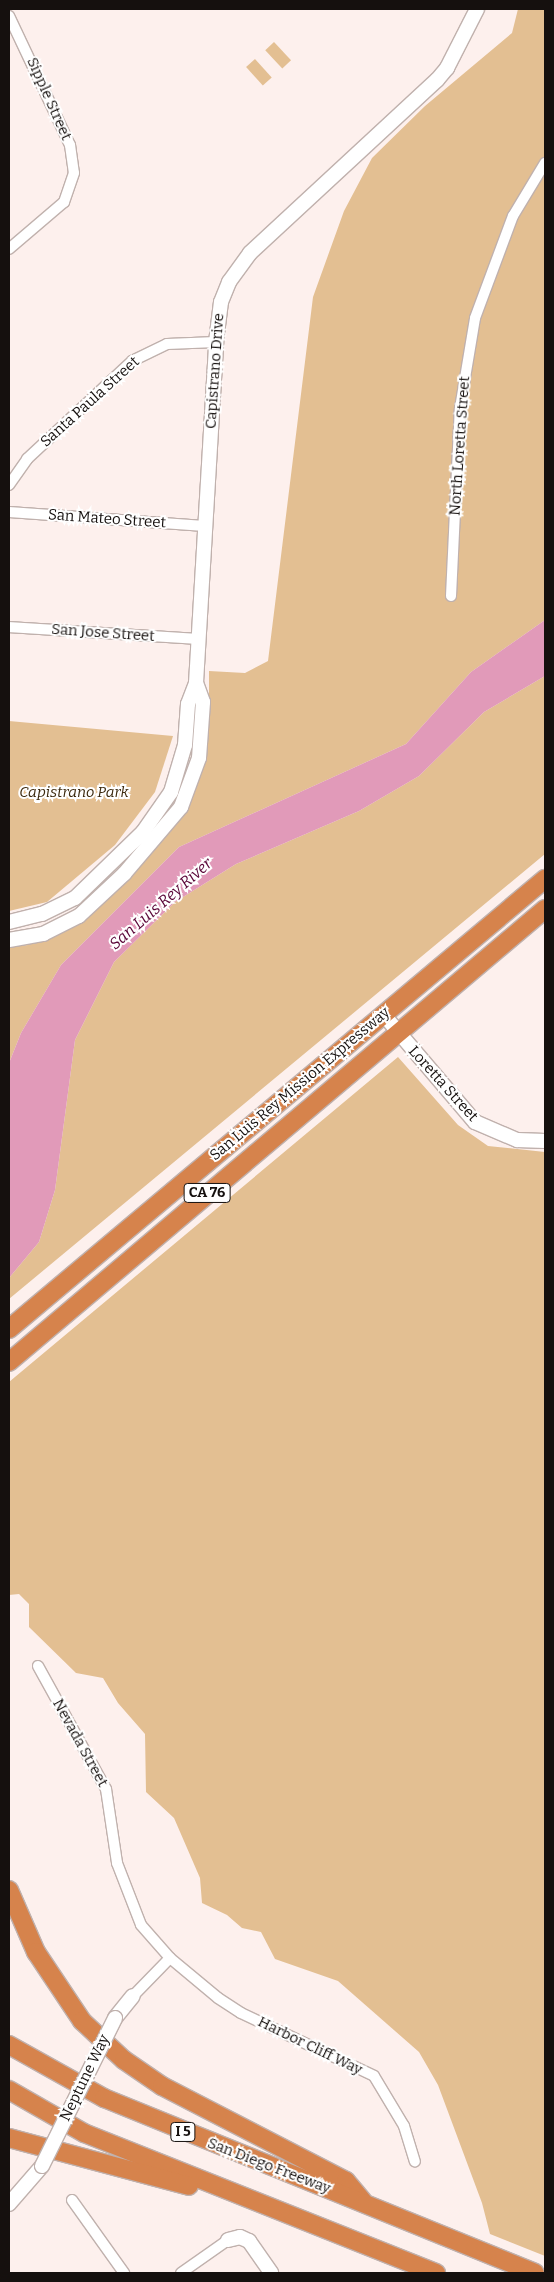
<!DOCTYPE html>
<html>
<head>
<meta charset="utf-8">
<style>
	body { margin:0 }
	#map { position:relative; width:554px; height:2282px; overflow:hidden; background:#fdf0ed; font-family:Bitter,serif }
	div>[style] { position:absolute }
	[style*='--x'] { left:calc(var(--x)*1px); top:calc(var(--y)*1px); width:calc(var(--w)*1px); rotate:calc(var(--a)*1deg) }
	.green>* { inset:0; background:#e3bf92; transform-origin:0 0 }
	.water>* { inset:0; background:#e19ab9 }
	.roads { filter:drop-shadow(1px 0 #c0b1ad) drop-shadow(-1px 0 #c0b1ad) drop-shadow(0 1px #c0b1ad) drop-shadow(0 -1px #c0b1ad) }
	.street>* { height:10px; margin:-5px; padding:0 5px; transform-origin:5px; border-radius:5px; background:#fff }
	.secondary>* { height:14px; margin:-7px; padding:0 7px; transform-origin:7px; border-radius:7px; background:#fff }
	.highway>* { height:18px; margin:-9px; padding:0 9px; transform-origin:9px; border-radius:9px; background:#d6834c }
	.bridges { filter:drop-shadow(1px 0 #c0b1ad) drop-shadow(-1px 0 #c0b1ad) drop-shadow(0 1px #c0b1ad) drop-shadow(0 -1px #c0b1ad) }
	.secondary-bridge>* { height:14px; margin:-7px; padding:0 7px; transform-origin:7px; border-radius:7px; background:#fff }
	span { translate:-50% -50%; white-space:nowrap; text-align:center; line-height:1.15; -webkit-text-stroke:4px #fff; paint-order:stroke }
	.shield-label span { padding:1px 4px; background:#fff; border:1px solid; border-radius:4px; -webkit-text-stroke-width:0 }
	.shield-label { font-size:14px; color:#15100e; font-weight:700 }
	.street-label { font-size:15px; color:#15100e }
	.park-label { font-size:15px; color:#3c290e; font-style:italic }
	.water-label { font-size:16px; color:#590437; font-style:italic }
	.frame { position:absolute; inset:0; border:10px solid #15100e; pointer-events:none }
</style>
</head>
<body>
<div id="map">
	<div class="green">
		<div style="clip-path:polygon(518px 9px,545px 9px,545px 620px,471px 672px,406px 744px,179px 847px,61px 965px,21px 1033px,9px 1063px,9px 947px,28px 945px,90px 912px,141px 863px,189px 805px,209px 733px,209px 671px,245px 673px,268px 661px,313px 297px,344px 211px,372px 158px,425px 106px,512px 33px)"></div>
		<div style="left:274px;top:42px;width:25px;height:12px;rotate:47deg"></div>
		<div style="left:255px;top:59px;width:25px;height:12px;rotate:48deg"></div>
		<div style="clip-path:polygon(545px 676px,545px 854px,9px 1299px,9px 1278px,39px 1242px,55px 1190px,75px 1040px,114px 962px,175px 902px,236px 864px,359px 811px,419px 776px,484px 712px)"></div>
		<div style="clip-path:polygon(9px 721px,173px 736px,155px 792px,115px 845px,47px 902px,9px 911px)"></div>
		<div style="clip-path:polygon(398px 1057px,458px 1125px,488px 1146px,545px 1152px,545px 2256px,490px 2234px,482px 2203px,438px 2085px,419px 2052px,338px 1981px,275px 1959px,261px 1932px,242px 1928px,227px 1915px,202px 1903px,200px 1878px,174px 1818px,146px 1792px,145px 1734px,118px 1703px,103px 1678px,76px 1673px,29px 1627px,29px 1604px,19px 1594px,9px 1595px,9px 1382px)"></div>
	</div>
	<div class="water">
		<div style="clip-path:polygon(545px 620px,545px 676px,484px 712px,419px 776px,359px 811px,236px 864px,175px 902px,114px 962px,75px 1040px,55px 1190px,39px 1242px,9px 1278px,9px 1063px,21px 1033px,61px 965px,179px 847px,406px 744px,471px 672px)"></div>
	</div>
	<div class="roads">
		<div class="street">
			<div style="--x:9;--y:16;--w:143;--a:64.7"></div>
			<div style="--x:70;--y:145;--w:28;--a:82"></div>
			<div style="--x:74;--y:173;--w:31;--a:109"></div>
			<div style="--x:64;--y:202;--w:72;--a:139.5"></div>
			<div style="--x:9;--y:485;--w:32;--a:-55"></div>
			<div style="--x:27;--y:459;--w:144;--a:-43"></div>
			<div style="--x:132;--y:361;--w:39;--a:-26"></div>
			<div style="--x:167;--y:344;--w:49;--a:-2.3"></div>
			<div style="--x:9;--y:512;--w:196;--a:4.1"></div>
			<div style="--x:451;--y:596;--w:188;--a:-87.3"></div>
			<div style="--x:460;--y:408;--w:91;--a:-80.5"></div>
			<div style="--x:475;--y:318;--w:109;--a:-69.6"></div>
			<div style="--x:513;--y:216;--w:62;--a:-58.9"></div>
			<div style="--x:9;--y:627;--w:189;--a:3.6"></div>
			<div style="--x:38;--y:1666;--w:141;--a:61.1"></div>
			<div style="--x:106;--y:1789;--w:75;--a:81.5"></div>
			<div style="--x:117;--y:1863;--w:66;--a:68.8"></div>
			<div style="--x:141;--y:1925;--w:44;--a:48.7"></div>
			<div style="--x:170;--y:1958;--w:62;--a:39.8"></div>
			<div style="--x:218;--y:1998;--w:27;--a:33"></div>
			<div style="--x:241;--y:2013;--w:147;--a:25.3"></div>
			<div style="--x:374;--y:2076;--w:58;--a:59"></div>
			<div style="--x:404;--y:2126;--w:37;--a:73"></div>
			<div style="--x:133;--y:1996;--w:53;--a:-45.8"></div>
			<div style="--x:72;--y:2200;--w:90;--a:54.5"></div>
			<div style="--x:181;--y:2273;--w:57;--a:-35.1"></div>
		</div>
		<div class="secondary">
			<div style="--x:9;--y:922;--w:34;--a:-14"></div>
			<div style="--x:42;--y:914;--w:37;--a:-26"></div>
			<div style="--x:75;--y:898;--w:95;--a:-44.1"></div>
			<div style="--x:143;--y:832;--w:49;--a:-55"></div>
			<div style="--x:171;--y:792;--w:49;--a:-73.4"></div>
			<div style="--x:185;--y:745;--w:41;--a:-85.8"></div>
			<div style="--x:188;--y:704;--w:22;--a:-69"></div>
			<div style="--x:196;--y:683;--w:342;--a:-86.6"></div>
			<div style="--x:216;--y:342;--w:40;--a:-82.9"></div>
			<div style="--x:221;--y:302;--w:22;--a:-68"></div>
			<div style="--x:229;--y:282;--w:36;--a:-54"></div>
			<div style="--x:250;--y:253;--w:255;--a:-42.8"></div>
			<div style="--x:437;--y:80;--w:16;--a:-50"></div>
			<div style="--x:447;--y:68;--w:66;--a:-63"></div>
			<div style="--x:9;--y:940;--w:35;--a:-10"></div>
			<div style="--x:43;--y:934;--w:40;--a:-26.6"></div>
			<div style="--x:79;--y:916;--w:62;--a:-43"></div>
			<div style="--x:124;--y:874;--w:88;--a:-49.6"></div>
			<div style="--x:181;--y:807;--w:52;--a:-69.8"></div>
			<div style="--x:199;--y:758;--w:56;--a:-85.9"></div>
			<div style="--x:203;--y:702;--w:20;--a:-110"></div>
			<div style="--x:383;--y:1014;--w:142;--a:49.6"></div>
			<div style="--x:475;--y:1122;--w:46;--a:23.2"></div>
			<div style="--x:517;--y:1140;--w:28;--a:2"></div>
			<div style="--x:115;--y:2018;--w:28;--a:-51"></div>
			<div style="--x:9;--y:2204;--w:50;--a:-49"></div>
			<div style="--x:228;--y:2240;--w:12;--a:-14"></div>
			<div style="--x:240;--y:2237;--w:10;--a:24"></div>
			<div style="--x:249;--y:2241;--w:39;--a:55"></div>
		</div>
		<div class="highway">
			<div style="--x:9;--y:1329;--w:700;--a:-40.02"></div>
			<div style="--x:9;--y:1362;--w:702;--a:-40.2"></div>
			<div style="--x:9;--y:1890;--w:68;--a:66.5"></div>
			<div style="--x:36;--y:1952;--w:83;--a:56.3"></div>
			<div style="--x:82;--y:2021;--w:57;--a:42.9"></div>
			<div style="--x:124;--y:2060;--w:46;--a:34.4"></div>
			<div style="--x:162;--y:2086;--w:207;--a:27.3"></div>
			<div style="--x:346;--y:2181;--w:26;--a:50"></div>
			<div style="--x:9;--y:2045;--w:109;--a:29.2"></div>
			<div style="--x:104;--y:2098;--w:465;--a:22.1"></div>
			<div style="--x:9;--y:2090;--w:86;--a:29.8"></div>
			<div style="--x:84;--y:2133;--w:379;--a:21.7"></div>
			<div style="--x:9;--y:2138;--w:186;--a:14.9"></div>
		</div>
	</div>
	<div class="bridges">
		<div class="secondary-bridge">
			<div style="--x:42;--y:2166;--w:165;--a:-63.7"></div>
		</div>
	</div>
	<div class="shield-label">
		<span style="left:207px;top:1193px">CA 76</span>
		<span style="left:183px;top:2132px">I 5</span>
	</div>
	<div class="street-label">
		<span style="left:49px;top:99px;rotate:66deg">Sipple Street</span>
		<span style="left:215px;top:371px;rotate:-86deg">Capistrano Drive</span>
		<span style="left:90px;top:402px;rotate:-42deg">Santa Paula Street</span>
		<span style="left:460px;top:446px;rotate:-86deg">North Loretta Street</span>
		<span style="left:107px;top:519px;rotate:4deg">San Mateo Street</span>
		<span style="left:103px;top:633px;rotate:4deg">San Jose Street</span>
		<span style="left:300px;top:1084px;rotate:-40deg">San Luis Rey Mission Expressway</span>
		<span style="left:443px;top:1084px;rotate:48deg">Loretta Street</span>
		<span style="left:80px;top:1743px;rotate:61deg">Nevada Street</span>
		<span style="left:310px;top:2046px;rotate:26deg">Harbor Cliff Way</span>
		<span style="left:85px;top:2078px;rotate:-64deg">Neptune Way</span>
		<span style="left:269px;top:2166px;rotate:21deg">San Diego Freeway</span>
	</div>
	<div class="park-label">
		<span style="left:74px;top:793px">Capistrano Park</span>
	</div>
	<div class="water-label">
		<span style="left:161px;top:904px;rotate:-41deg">San Luis Rey River</span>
	</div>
	<div class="frame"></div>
</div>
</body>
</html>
